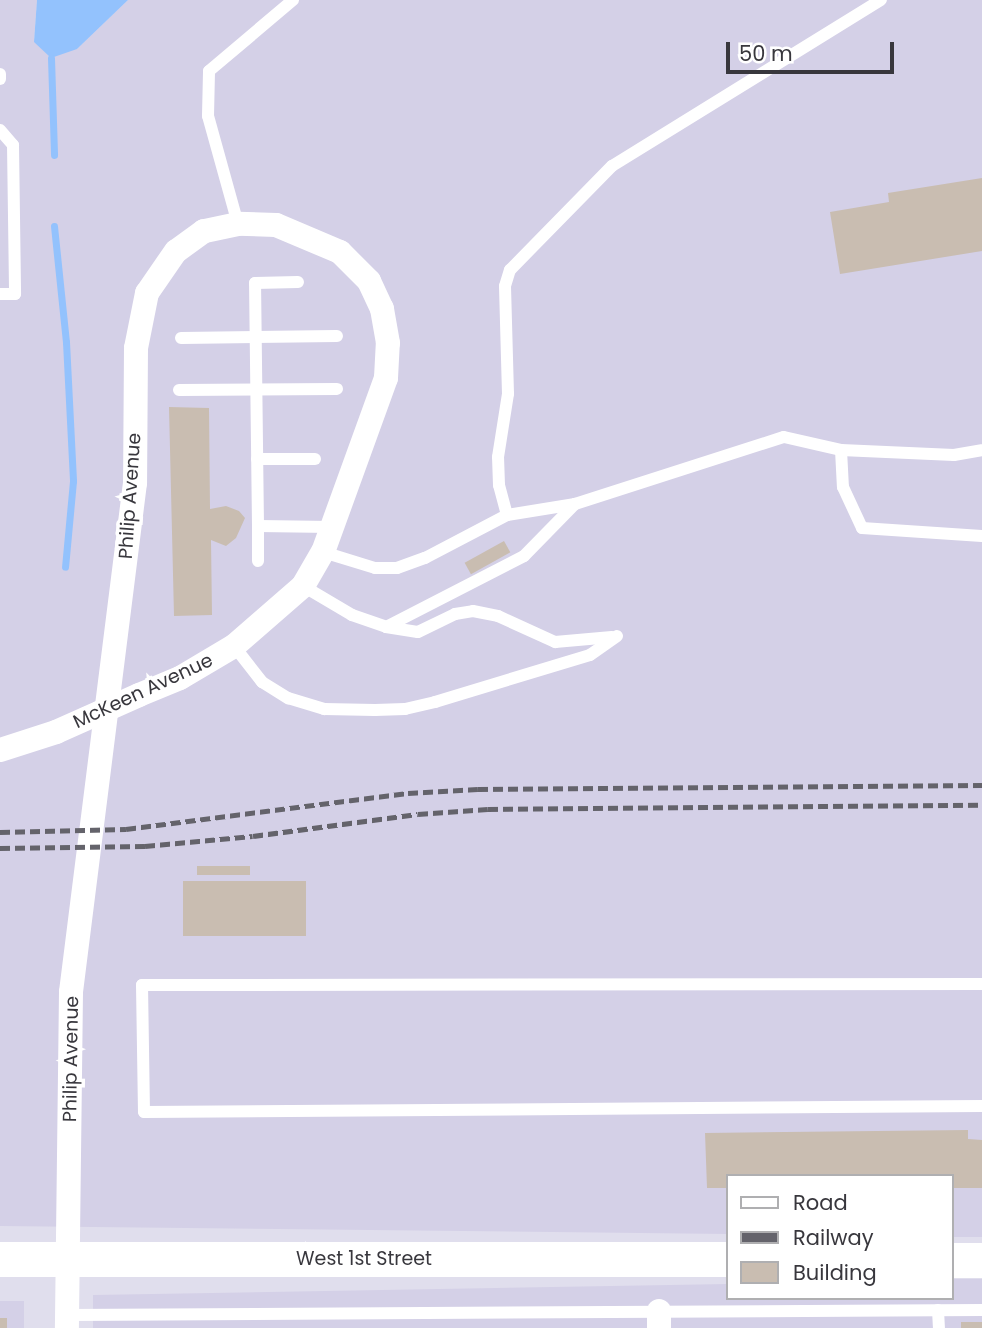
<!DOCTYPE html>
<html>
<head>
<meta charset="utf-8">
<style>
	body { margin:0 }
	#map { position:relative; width:982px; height:1328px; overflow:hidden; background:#e0deed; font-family:Poppins,sans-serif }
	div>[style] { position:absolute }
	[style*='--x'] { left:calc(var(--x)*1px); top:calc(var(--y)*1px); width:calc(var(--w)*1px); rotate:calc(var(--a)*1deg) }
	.built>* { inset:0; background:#d4d0e7; transform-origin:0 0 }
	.water>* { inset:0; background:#93c2fd }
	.stream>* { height:7px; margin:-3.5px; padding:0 3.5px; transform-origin:3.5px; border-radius:3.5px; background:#93c2fd }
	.building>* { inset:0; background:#c9bdb1; transform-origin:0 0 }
	.lane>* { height:12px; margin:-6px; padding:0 6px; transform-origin:6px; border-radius:6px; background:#fff }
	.street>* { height:24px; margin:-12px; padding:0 12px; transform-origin:12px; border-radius:12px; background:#fff }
	.secondary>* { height:35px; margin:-17.5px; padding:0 17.5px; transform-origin:17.5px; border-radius:17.5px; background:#fff }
	.rail>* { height:5px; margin-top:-2.5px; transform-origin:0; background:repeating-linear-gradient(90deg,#64636b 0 10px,transparent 0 15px) }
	span { translate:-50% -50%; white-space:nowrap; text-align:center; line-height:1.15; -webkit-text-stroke:7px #fff; paint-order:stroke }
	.street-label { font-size:19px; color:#38373d }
	.legend { position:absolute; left:726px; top:1174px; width:228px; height:126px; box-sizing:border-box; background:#fff; border:2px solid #afafb1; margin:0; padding:9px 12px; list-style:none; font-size:21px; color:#38373d }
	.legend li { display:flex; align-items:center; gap:14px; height:35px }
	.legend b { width:35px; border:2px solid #afafb1 }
	.scale { position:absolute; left:726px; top:42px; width:168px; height:32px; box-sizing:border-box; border:4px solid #38373d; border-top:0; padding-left:9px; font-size:21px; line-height:24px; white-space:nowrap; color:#38373d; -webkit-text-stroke:5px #fff; paint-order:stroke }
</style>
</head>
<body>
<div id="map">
	<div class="built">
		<div style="clip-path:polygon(0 0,37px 0,34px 42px,77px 49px,128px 0,982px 0,982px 1237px,952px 1237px,952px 1176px,728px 1176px,728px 1234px,0 1226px)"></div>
		<div style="clip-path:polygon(952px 1279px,982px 1279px,982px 1328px,93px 1328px,93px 1295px,728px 1284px,728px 1298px,952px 1298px)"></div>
		<div style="left:0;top:1301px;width:24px;height:27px"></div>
	</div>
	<div class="water">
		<div style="clip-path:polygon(37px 0,128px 0,77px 49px,51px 58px,34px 42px)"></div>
	</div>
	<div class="stream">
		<div style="--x:51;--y:58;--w:97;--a:88.2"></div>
		<div style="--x:54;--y:226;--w:117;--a:84.1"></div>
		<div style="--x:66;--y:342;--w:139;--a:87.1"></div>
		<div style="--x:73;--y:481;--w:86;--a:95.3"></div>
	</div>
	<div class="building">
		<div style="clip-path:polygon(982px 178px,982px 251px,840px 274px,830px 212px,889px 202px,888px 193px)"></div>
		<div style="clip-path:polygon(169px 407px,209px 408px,210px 509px,226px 506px,239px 511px,245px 518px,236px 538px,226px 546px,211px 540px,212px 615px,174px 616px)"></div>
		<div style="left:504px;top:541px;width:13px;height:45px;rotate:61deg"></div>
		<div style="left:197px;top:866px;width:53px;height:9px"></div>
		<div style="left:306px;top:881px;width:55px;height:123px;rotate:90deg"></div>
		<div style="clip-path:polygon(968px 1130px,968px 1139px,982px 1140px,982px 1188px,952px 1188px,952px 1176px,728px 1176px,728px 1188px,707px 1188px,705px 1133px)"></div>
		<div style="left:0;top:1318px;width:7px;height:10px"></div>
		<div style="left:961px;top:1322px;width:21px;height:6px"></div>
	</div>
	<div class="lane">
		<div style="--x:0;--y:74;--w:5;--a:90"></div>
		<div style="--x:0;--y:130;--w:20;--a:49"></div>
		<div style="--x:13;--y:145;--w:149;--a:89.2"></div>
		<div style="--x:15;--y:294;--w:15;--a:180"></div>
		<div style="--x:238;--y:224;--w:112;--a:-105.5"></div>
		<div style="--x:208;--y:116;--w:45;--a:-88.7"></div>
		<div style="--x:209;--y:71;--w:110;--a:-40.2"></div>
		<div style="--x:181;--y:338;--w:156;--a:-0.7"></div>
		<div style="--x:179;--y:390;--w:158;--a:-0.4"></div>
		<div style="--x:841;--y:450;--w:37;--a:87"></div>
		<div style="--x:843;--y:487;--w:45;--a:65.1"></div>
		<div style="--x:862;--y:528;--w:120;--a:3.8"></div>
		<div style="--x:257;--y:459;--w:58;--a:0"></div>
		<div style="--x:507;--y:515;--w:31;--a:-105"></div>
		<div style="--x:499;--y:485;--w:28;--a:-92"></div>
		<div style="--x:498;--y:457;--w:64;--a:-81"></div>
		<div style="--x:508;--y:394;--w:108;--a:-91.6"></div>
		<div style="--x:505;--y:286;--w:17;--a:-73"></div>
		<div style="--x:510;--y:270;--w:146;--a:-45.6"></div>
		<div style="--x:612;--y:166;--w:316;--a:-31.7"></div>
		<div style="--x:258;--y:526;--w:243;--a:-90.7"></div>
		<div style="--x:255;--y:283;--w:43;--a:-1.3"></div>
		<div style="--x:323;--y:552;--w:54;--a:17.1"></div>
		<div style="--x:375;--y:568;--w:22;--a:0"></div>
		<div style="--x:397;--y:568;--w:30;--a:-20"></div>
		<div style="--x:425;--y:558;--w:93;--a:-27.7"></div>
		<div style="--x:507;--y:515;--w:69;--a:-9.2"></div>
		<div style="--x:575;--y:504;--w:219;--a:-17.8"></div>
		<div style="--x:784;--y:437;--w:58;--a:12.8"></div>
		<div style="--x:841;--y:450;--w:113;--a:2.5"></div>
		<div style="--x:954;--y:455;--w:28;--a:-10"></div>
		<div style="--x:258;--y:561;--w:35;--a:-90"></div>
		<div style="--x:258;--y:526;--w:74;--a:0.8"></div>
		<div style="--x:303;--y:586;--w:57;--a:30.6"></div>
		<div style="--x:352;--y:615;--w:36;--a:19"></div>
		<div style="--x:386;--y:627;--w:155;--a:-27.2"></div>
		<div style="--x:524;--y:556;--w:73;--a:-45.6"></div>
		<div style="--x:386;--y:627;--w:32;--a:9"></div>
		<div style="--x:418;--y:632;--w:41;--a:-25.9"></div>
		<div style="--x:455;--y:614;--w:18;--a:-9"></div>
		<div style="--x:473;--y:611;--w:25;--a:11"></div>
		<div style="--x:498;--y:616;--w:63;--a:24.5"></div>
		<div style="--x:555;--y:642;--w:57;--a:-5"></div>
		<div style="--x:234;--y:646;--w:46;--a:52.1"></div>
		<div style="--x:262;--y:682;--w:31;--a:32"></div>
		<div style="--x:288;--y:698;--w:38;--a:17"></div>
		<div style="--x:324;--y:709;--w:51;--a:1.1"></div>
		<div style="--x:375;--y:710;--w:30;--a:-2"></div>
		<div style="--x:405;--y:709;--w:31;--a:-13"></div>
		<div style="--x:435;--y:702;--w:162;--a:-16.9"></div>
		<div style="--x:590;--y:655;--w:33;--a:-35"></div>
		<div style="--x:982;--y:984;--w:840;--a:179.93"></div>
		<div style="--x:142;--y:985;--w:127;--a:89.1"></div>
		<div style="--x:144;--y:1112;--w:838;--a:-0.41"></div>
		<div style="--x:938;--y:1310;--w:18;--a:87"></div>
		<div style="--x:67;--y:1315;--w:915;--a:-0.31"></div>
	</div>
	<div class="street">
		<div style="--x:0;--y:750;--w:59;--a:-17.8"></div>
		<div style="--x:56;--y:732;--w:91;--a:-24"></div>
		<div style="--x:139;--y:695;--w:44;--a:-22.5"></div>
		<div style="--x:180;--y:678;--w:63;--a:-30.7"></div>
		<div style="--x:234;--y:646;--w:91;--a:-41"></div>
		<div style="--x:303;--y:586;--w:39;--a:-60"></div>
		<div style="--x:323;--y:552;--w:185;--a:-70.1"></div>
		<div style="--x:386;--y:378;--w:35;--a:-87"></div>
		<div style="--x:388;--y:343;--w:35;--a:-100"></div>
		<div style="--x:382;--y:309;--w:31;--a:-115"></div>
		<div style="--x:369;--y:281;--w:41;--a:-135"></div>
		<div style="--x:340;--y:252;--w:69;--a:-157.1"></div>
		<div style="--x:276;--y:225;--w:38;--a:-178"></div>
		<div style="--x:238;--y:224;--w:35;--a:168"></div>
		<div style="--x:204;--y:231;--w:34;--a:144"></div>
		<div style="--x:176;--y:251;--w:51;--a:124.6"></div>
		<div style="--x:147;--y:293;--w:56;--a:101.3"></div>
		<div style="--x:136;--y:348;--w:135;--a:90.4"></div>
		<div style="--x:135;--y:483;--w:513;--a:97.17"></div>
		<div style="--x:71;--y:992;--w:336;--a:90.7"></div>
		<div style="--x:659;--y:1328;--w:17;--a:-90"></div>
	</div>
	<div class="secondary">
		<div style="--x:0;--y:1259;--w:728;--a:0"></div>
		<div style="--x:952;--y:1260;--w:30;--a:0"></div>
	</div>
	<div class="rail">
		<div style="--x:0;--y:832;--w:126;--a:-1.4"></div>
		<div style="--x:126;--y:829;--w:284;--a:-7.3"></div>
		<div style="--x:408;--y:793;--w:70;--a:-3.3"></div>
		<div style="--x:478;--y:789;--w:504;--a:-0.45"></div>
		<div style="--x:0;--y:848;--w:145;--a:-0.8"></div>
		<div style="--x:145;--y:846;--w:108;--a:-5.3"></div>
		<div style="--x:253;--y:836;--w:166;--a:-7.6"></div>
		<div style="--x:418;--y:814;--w:70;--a:-4.1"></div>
		<div style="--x:488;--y:809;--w:494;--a:-0.5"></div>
	</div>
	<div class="street-label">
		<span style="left:130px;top:496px;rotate:-86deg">Philip Avenue</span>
		<span style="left:143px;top:691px;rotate:-25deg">McKeen Avenue</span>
		<span style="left:71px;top:1059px;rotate:-89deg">Philip Avenue</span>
		<span style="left:364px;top:1259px">West 1st Street</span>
	</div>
	<ul class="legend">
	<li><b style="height:9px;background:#fff"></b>Road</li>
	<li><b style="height:9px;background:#64636b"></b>Railway</li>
	<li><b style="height:19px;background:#c9bdb1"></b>Building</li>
	</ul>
	<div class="scale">50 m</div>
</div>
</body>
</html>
